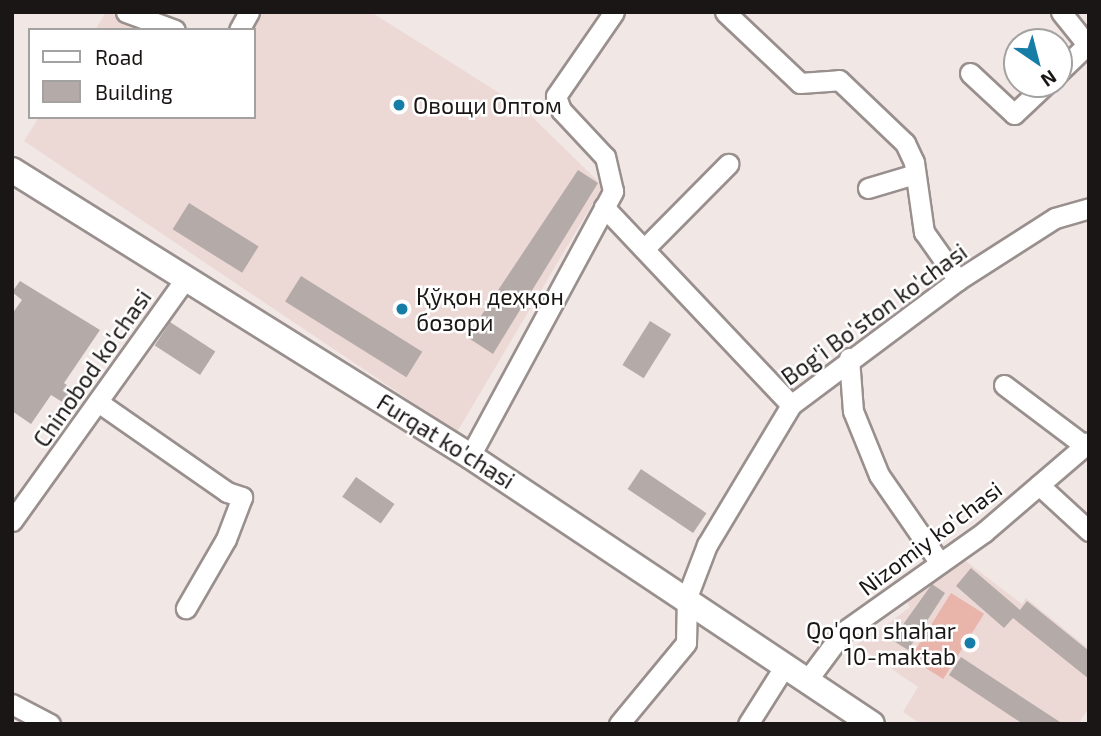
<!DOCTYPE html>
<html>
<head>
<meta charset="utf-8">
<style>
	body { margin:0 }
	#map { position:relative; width:1101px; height:736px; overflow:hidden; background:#f1e7e5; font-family:"Exo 2",sans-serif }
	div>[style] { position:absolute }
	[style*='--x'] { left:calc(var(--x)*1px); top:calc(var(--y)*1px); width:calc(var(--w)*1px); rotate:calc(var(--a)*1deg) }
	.built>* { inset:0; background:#ecd9d6 }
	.green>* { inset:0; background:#e9b4aa; transform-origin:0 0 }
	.building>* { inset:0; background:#b4aaa8; transform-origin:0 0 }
	.roads { filter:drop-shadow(2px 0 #99908e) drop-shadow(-2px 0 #99908e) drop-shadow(0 2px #99908e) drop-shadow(0 -2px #99908e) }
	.minor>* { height:19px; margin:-9.5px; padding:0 9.5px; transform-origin:9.5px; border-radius:9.5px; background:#fff }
	.major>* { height:24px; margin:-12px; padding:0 12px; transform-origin:12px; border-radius:12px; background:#fff }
	.dots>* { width:19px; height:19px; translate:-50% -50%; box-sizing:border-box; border:4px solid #fff; border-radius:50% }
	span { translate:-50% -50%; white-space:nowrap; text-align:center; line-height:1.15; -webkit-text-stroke:5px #fff; paint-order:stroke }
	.poi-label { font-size:23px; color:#1a1615 }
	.left { translate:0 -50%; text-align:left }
	.right { translate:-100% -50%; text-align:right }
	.street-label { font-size:23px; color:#1a1615 }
	.frame { position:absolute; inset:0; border:14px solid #1a1615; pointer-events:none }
	.legend { position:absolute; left:28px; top:28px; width:228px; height:91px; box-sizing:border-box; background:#fff; border:2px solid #a3a2a1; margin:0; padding:9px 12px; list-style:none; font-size:21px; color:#1a1615 }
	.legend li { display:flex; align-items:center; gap:14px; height:35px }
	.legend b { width:35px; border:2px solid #a3a2a1 }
	.north { position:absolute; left:1003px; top:28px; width:70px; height:70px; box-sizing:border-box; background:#fff; border:2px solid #a3a2a1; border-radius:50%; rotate:145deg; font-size:19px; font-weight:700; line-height:28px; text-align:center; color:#1a1615 }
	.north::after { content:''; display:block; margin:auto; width:24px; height:32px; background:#167da7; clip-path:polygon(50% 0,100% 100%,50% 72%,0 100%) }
</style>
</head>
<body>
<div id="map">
	<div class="built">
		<div style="clip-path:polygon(106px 12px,110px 12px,146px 30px,95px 30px)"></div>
		<div style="clip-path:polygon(256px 12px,371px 12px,523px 108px,603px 186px,457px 432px,24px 141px,39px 117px,254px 117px,254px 30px,246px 30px)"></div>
		<div style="clip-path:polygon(963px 559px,1022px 604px,1026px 598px,1089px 649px,1089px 708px,1078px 724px,921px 724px,903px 712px,918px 687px,857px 645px,861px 641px,857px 635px,867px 627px,874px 634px,910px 607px,905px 599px)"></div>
	</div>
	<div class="green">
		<div style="left:951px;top:593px;width:39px;height:77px;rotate:32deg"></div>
	</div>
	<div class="building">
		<div style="clip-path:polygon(578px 170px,598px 183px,493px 354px,467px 337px)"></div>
		<div style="left:189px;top:203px;width:82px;height:31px;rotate:32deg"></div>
		<div style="left:301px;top:276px;width:143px;height:30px;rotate:32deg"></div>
		<div style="clip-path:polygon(20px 281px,100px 330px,64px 383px,73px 389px,64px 403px,51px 395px,31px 424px,12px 411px,12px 314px,22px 300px,12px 292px)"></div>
		<div style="left:650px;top:321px;width:25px;height:52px;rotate:32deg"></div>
		<div style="left:170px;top:322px;width:54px;height:28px;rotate:33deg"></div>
		<div style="left:641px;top:469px;width:79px;height:24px;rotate:34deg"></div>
		<div style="left:356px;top:477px;width:47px;height:24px;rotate:35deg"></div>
		<div style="clip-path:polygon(971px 568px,1020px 610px,1027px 601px,1089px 651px,1089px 679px,1013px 618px,1004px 628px,956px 586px)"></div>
		<div style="clip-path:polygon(932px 584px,945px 593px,908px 650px,892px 640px)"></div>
		<div style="clip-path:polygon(961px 657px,1063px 724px,1023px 724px,949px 675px)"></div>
	</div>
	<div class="roads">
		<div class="minor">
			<div style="--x:126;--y:12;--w:52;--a:20.2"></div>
			<div style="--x:725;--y:12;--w:103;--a:43.4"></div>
			<div style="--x:800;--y:83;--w:39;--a:-4"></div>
			<div style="--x:839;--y:80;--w:91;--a:43.7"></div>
			<div style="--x:905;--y:143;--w:21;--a:65"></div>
			<div style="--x:914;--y:162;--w:71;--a:81.9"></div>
			<div style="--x:924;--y:232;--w:59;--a:54.7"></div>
			<div style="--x:1061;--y:12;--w:45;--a:51.3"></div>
			<div style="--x:239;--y:30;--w:21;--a:-61"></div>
			<div style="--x:1059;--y:72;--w:39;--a:-44"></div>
			<div style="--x:970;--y:73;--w:60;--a:43"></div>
			<div style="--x:1014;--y:114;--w:44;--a:-43.2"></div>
			<div style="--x:868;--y:188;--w:49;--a:-16.6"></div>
			<div style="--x:604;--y:207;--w:272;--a:46.6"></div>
			<div style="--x:644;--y:249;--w:120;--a:-45.3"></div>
			<div style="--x:849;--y:358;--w:53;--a:85.7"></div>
			<div style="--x:853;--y:411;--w:69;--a:67.9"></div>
			<div style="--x:879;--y:475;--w:107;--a:55.3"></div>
			<div style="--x:1004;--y:385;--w:100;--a:36.9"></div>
			<div style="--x:98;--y:402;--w:157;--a:34.9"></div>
			<div style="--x:227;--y:492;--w:16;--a:18"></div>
			<div style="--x:242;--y:497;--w:45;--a:110.9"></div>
			<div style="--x:226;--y:539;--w:80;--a:120.1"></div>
			<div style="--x:470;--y:456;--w:301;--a:-61.6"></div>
			<div style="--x:613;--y:191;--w:35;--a:-103"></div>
			<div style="--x:605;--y:157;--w:64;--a:-133.1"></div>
			<div style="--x:561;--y:110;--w:15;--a:-110"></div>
			<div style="--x:556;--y:96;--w:102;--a:-55.4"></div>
			<div style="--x:1039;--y:485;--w:68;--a:42.6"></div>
			<div style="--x:12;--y:521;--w:300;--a:-54.4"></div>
			<div style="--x:808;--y:679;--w:59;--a:-53.3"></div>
			<div style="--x:843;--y:632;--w:173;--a:-35.3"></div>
			<div style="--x:984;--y:532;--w:138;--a:-40.6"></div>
			<div style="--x:12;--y:704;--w:43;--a:27.8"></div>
			<div style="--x:619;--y:724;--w:105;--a:-50.4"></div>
			<div style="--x:686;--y:643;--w:46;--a:-88.8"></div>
			<div style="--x:687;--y:597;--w:56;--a:-69"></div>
			<div style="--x:707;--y:545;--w:163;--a:-59"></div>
			<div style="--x:791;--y:405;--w:209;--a:-36.8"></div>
			<div style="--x:958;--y:280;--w:115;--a:-32.6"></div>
			<div style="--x:1055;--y:218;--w:35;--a:-16"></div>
			<div style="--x:748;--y:724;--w:71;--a:-57.7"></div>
		</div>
		<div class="major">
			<div style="--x:12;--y:170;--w:540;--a:31.98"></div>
			<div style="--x:470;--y:456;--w:483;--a:33.7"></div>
		</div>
	</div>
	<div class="dots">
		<div style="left:399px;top:105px;background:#167da7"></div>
		<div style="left:402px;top:309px;background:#167da7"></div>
		<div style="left:970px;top:643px;background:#167da7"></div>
	</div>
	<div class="poi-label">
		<span class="left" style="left:413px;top:105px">Овощи Оптом</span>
		<span class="left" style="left:416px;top:309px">Қўқон деҳқон<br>бозори</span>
		<span class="right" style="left:956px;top:643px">Qo'qon shahar<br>10-maktab</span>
	</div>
	<div class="street-label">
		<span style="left:874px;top:314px;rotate:-36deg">Bog'i Bo'ston ko'chasi</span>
		<span style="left:92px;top:368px;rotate:-55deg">Chinobod ko'chasi</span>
		<span style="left:446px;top:441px;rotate:32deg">Furqat ko'chasi</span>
		<span style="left:930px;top:538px;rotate:-37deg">Nizomiy ko'chasi</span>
	</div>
	<div class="frame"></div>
	<ul class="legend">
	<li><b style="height:9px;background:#fff"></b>Road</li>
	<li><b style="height:19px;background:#b4aaa8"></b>Building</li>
	</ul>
	<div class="north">N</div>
</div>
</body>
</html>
